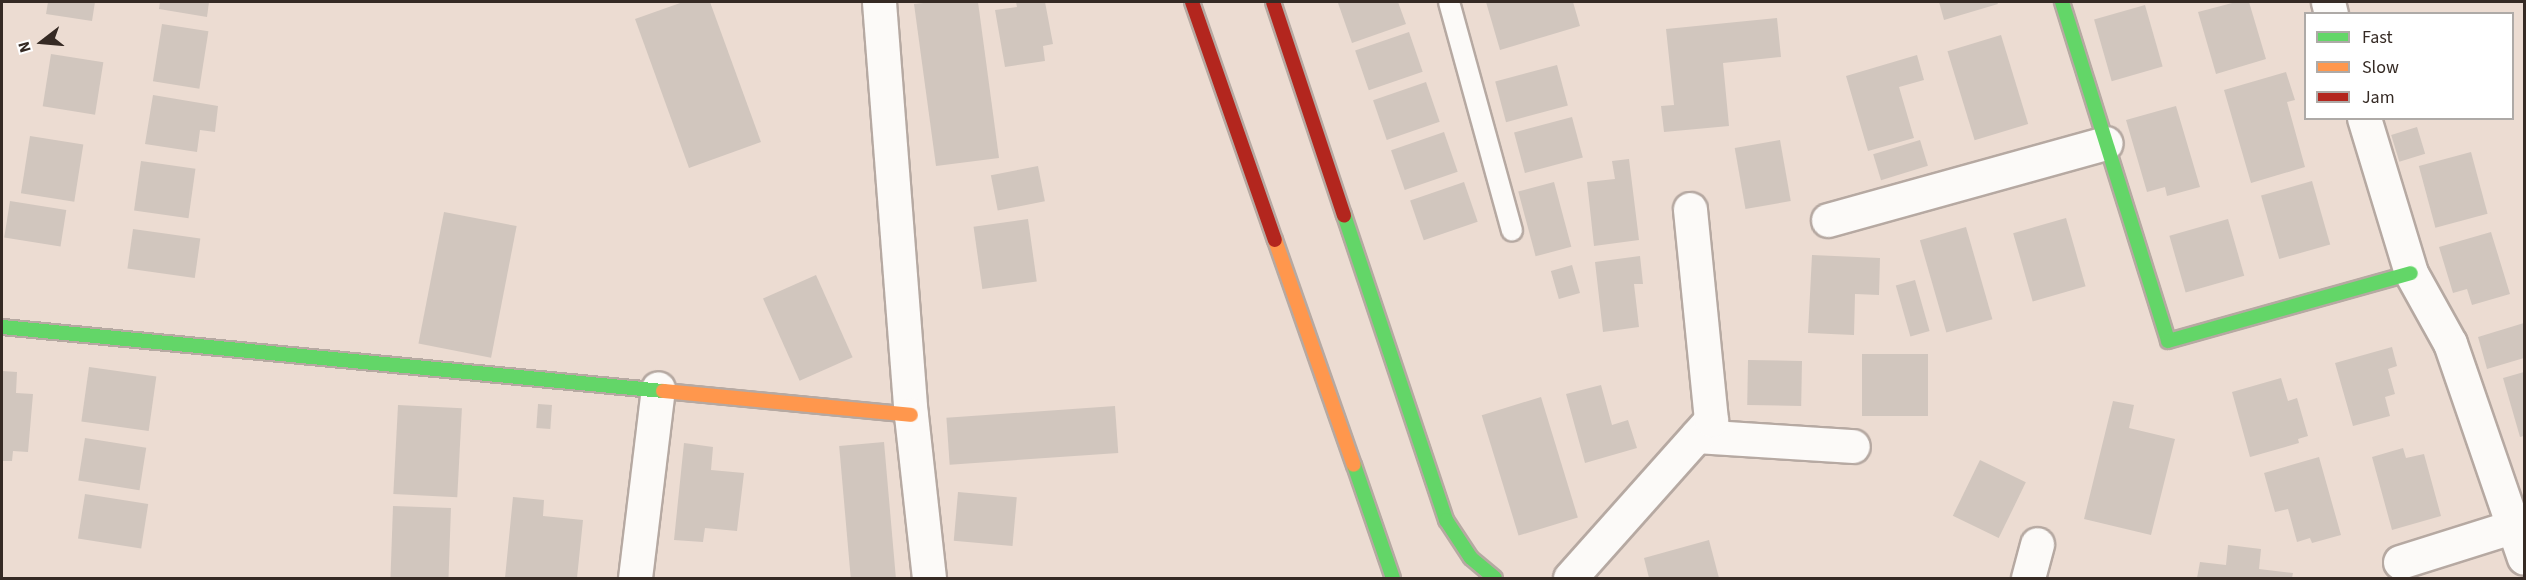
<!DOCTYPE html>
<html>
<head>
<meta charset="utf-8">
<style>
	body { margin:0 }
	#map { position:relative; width:2526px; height:580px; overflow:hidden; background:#ecdcd2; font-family:"Source Sans 3",sans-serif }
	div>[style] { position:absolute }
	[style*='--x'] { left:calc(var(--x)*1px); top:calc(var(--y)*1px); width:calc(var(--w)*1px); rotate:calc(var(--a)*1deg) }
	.building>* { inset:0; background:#d1c6be; transform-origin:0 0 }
	.roads { filter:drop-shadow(2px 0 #b6a9a2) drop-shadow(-2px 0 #b6a9a2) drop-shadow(0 2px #b6a9a2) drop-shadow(0 -2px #b6a9a2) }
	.lane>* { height:20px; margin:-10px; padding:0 10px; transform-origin:10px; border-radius:10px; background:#fcfaf8 }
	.street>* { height:33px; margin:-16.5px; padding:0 16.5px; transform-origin:16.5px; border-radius:16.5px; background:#fcfaf8 }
	.fast>* { height:14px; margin:-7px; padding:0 7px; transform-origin:7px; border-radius:7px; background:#63d668 }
	.slow>* { height:14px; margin:-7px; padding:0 7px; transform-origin:7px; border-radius:7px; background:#ff974d }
	.jam>* { height:14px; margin:-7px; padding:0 7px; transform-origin:7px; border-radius:7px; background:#b3261e }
	span { translate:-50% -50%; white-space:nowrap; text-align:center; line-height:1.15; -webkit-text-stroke:6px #fff; paint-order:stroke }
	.frame { position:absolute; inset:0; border:3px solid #352a24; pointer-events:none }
	.legend { position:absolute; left:2304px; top:12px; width:210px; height:108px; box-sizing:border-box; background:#fff; border:2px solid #aeaaa7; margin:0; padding:8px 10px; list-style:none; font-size:18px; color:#352a24 }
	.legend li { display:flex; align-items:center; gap:12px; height:30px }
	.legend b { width:30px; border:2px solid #aeaaa7 }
	.north { position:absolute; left:12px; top:12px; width:60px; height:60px; -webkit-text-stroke:4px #fff; paint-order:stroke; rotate:254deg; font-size:16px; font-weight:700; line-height:24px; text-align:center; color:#352a24 }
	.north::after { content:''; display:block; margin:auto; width:21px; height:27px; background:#352a24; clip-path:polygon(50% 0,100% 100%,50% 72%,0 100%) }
</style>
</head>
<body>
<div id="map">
	<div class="building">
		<div style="clip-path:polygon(48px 2px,95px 2px,92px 21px,46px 14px)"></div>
		<div style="clip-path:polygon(160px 2px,209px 2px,207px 17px,159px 9px)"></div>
		<div style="clip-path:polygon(683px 2px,710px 2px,761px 142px,689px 168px,635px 19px)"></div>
		<div style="clip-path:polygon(933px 2px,978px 2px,999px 158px,936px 166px,914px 4px)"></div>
		<div style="clip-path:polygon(1016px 2px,1045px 2px,1053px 44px,1043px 46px,1045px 61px,1005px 67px,995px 10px,1017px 7px)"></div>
		<div style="clip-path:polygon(1398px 2px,1406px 24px,1352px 43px,1338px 3px)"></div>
		<div style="clip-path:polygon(1486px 2px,1573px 2px,1580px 26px,1500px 50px)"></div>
		<div style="clip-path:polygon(1939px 2px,1997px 2px,1998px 4px,1944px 20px)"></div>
		<div style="clip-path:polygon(2236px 2px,2249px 2px,2266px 59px,2216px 74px,2198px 12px)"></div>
		<div style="left:2145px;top:5px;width:64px;height:53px;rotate:74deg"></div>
		<div style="clip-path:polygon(1777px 18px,1781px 57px,1723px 63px,1729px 126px,1664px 132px,1661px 106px,1674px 105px,1666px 29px)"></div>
		<div style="left:162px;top:24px;width:47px;height:58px;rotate:9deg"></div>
		<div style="left:1409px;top:32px;width:42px;height:57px;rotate:71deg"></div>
		<div style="left:2001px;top:35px;width:93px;height:56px;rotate:73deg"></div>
		<div style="left:51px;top:54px;width:53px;height:53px;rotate:9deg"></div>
		<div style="clip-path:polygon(1917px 55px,1924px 80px,1899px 87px,1914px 138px,1868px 151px,1846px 76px)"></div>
		<div style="left:1557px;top:65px;width:42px;height:64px;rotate:75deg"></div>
		<div style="clip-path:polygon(2286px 72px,2295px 100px,2287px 102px,2305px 167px,2251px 183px,2224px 90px)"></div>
		<div style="left:1426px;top:82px;width:42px;height:56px;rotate:71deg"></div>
		<div style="clip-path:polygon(153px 95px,218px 106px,215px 132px,200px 130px,197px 152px,145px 144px)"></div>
		<div style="clip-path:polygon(2176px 106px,2200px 187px,2167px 196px,2165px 187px,2147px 192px,2126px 120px)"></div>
		<div style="left:1572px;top:117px;width:42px;height:60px;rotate:75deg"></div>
		<div style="left:2417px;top:127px;width:28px;height:27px;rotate:73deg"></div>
		<div style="left:1444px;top:132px;width:42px;height:56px;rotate:71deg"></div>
		<div style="left:30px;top:136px;width:54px;height:58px;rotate:9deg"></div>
		<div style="left:1780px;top:140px;width:62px;height:46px;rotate:80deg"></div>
		<div style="left:1920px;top:140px;width:27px;height:49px;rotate:73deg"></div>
		<div style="left:2471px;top:152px;width:64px;height:54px;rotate:75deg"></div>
		<div style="clip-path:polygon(1629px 159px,1639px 240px,1594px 246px,1587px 182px,1615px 179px,1612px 161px)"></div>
		<div style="left:141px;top:161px;width:55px;height:50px;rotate:8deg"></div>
		<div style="left:1038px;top:166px;width:36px;height:48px;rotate:79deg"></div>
		<div style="left:2312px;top:181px;width:66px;height:53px;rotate:74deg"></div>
		<div style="left:1464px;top:182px;width:42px;height:57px;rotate:71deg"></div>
		<div style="left:1554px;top:182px;width:67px;height:37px;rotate:75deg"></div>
		<div style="left:10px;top:201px;width:57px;height:37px;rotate:9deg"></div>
		<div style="left:444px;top:212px;width:74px;height:134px;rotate:11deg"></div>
		<div style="left:2066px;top:218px;width:71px;height:55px;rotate:74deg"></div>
		<div style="left:1028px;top:219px;width:63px;height:55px;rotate:82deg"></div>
		<div style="left:2228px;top:219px;width:59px;height:61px;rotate:74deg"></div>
		<div style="left:1966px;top:227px;width:96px;height:48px;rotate:74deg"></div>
		<div style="left:133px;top:229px;width:68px;height:40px;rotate:8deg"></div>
		<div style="clip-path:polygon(2491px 232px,2510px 294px,2472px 305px,2467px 289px,2453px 293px,2439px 247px)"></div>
		<div style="clip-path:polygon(1812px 255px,1880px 258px,1879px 295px,1855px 294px,1854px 335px,1808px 333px)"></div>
		<div style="clip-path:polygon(1640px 256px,1643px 284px,1634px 284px,1639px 327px,1603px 332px,1595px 262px)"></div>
		<div style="left:1572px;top:265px;width:29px;height:22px;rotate:74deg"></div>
		<div style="left:816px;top:275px;width:90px;height:58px;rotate:66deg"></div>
		<div style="left:1915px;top:280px;width:53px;height:20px;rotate:74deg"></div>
		<div style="clip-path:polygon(2524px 323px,2524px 358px,2487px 369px,2478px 337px)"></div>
		<div style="clip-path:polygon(2392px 347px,2397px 366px,2388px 369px,2395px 394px,2385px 397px,2390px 416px,2353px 426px,2335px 363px)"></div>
		<div style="left:1862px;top:354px;width:66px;height:62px"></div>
		<div style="left:1748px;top:360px;width:54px;height:45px;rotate:1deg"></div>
		<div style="left:89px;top:367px;width:68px;height:55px;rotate:8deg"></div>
		<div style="clip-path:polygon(2px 371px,17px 372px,16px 393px,33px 394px,28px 452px,13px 451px,12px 461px,2px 461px)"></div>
		<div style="clip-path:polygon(2524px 372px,2524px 436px,2520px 437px,2503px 378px)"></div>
		<div style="clip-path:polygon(2281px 378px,2288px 401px,2297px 398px,2308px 436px,2298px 439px,2299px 443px,2250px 457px,2232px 392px)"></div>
		<div style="clip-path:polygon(1601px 385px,1612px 425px,1628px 420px,1637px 448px,1585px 463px,1566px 394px)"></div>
		<div style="left:1541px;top:397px;width:126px;height:62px;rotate:73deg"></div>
		<div style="clip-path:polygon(2113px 401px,2134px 405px,2129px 428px,2175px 439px,2151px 535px,2084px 519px)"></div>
		<div style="left:538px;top:404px;width:14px;height:24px;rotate:4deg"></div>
		<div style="left:398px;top:405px;width:64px;height:89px;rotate:3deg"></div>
		<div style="left:1115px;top:406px;width:47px;height:169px;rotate:86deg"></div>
		<div style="left:85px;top:438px;width:62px;height:43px;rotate:9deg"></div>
		<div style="left:884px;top:442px;width:137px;height:45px;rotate:85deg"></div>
		<div style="clip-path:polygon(684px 443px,713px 447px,711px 470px,744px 473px,737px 531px,705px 528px,703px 542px,674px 540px)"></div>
		<div style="clip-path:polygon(2403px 448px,2406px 458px,2424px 454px,2441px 516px,2392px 530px,2372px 457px)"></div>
		<div style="clip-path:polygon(2319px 457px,2341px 535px,2312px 543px,2310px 538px,2297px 542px,2288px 509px,2275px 512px,2264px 473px)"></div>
		<div style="left:1980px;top:460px;width:51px;height:62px;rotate:26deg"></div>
		<div style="left:958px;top:492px;width:59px;height:49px;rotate:5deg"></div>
		<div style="left:85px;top:494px;width:64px;height:45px;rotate:9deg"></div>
		<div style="clip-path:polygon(513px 497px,544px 500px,543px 516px,583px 520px,577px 578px,505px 578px)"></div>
		<div style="left:393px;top:506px;width:58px;height:72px;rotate:2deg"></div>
		<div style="clip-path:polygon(1709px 540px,1719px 578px,1649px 578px,1644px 558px)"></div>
		<div style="clip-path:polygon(2228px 545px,2261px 549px,2259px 569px,2293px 573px,2292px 578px,2197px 578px,2200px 562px,2226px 565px)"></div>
	</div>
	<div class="roads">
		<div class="lane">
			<div style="--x:1449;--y:2;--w:237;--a:74.6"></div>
		</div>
		<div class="street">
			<div style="--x:879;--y:2;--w:414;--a:85.6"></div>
			<div style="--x:911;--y:415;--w:164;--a:83.7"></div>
			<div style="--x:2328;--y:2;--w:12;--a:76"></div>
			<div style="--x:2364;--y:118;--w:162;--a:73.1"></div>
			<div style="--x:2411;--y:273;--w:80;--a:60.9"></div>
			<div style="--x:2450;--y:343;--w:227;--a:71"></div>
			<div style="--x:1828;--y:220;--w:288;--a:-15.5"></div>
			<div style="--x:1697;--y:436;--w:156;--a:3.7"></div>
			<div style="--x:2400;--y:562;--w:120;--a:-17.5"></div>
			<div style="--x:635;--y:578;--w:191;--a:-83.1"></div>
			<div style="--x:1570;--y:578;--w:212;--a:-48.3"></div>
			<div style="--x:1711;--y:420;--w:212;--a:-95.7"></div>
			<div style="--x:2028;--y:578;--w:35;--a:-75"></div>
		</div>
		<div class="fast">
			<div style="--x:2062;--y:2;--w:355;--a:72.6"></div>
			<div style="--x:2168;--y:341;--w:252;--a:-15.6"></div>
			<div style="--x:1344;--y:215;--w:322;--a:71.5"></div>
			<div style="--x:1446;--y:520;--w:45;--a:56.7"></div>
			<div style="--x:1471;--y:558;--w:31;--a:40"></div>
			<div style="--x:2;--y:327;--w:664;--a:5.53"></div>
			<div style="--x:1354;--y:465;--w:120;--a:71"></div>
		</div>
		<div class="slow">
			<div style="--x:1275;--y:240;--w:238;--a:70.7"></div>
			<div style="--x:663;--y:391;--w:249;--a:5.5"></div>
		</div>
		<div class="jam">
			<div style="--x:1192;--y:2;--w:252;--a:70.8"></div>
			<div style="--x:1273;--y:2;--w:225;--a:71.6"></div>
		</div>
	</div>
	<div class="frame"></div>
	<ul class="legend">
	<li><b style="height:8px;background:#63d668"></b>Fast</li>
	<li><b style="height:8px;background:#ff974d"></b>Slow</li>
	<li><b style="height:8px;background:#b3261e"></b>Jam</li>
	</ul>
	<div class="north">N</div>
</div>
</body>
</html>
